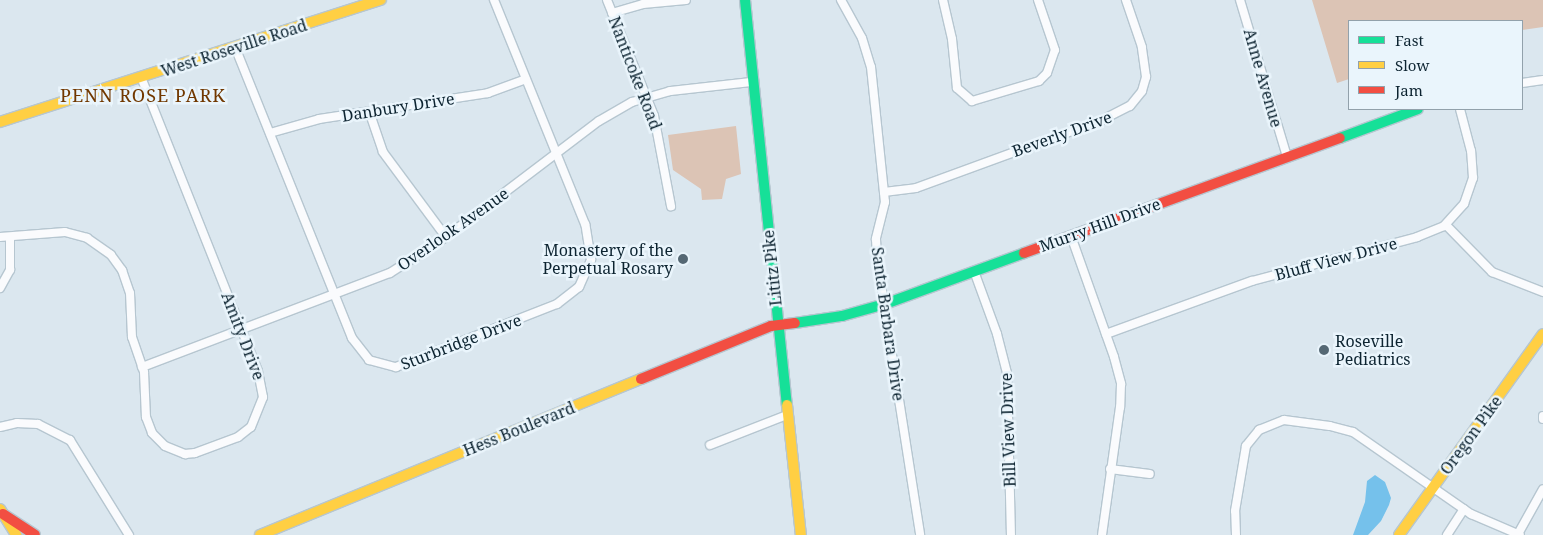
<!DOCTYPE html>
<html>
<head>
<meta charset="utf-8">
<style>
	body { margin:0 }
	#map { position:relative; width:1543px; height:535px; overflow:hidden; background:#dbe7ef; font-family:"Noto Serif",serif }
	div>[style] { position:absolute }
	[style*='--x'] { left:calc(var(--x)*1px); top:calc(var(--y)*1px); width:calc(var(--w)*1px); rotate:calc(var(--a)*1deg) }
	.green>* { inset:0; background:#dcc4b5 }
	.water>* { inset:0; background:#75c1eb }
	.roads { filter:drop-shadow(1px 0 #b6c6d0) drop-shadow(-1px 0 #b6c6d0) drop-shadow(0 1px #b6c6d0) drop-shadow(0 -1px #b6c6d0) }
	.street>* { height:8px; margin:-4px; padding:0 4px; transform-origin:4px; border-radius:4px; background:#fafbfd }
	.fast>* { height:10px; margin:-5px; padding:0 5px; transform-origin:5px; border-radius:5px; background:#16e098 }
	.slow>* { height:10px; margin:-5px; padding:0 5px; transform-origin:5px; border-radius:5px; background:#ffcf43 }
	.jam>* { height:10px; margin:-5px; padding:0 5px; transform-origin:5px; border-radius:5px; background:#f24e42 }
	.dots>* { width:14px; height:14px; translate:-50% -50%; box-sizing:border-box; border:2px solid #eaf5fc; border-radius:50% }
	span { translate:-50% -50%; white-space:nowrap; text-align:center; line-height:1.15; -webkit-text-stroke:5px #eaf5fc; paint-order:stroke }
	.street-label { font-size:16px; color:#0d2431 }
	.poi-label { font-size:16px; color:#0d2431 }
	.right { translate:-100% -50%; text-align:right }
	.left { translate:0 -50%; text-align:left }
	.neighbourhood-label { font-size:18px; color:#713800; letter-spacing:1px }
	.legend { position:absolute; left:1348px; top:20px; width:175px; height:90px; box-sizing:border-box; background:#eaf5fc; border:1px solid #92a1ab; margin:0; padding:6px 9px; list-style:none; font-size:15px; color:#0d2431 }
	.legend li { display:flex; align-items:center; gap:10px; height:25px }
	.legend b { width:25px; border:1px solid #92a1ab }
</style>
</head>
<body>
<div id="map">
	<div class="green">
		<div style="clip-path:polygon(1312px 0,1543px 0,1543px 27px,1522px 30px,1522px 21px,1349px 21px,1349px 79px,1337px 83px)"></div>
		<div style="clip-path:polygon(736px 126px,741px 174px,726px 179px,722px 199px,702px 200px,701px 189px,673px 170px,668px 135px)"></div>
	</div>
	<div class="water">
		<div style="clip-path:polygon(1375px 475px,1385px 482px,1391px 498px,1389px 505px,1381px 521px,1368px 535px,1353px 535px,1365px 502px,1367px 481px)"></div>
	</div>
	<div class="roads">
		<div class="street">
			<div style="--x:607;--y:0;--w:125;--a:67.9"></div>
			<div style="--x:654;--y:116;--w:92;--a:79.3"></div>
			<div style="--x:841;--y:0;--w:43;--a:61.1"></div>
			<div style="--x:862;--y:38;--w:30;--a:73"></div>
			<div style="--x:871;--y:67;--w:136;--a:84.1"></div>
			<div style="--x:885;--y:202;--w:38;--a:104"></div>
			<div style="--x:876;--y:239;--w:20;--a:87"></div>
			<div style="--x:877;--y:259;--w:279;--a:81.1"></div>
			<div style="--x:943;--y:0;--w:40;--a:77"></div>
			<div style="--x:952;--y:39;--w:49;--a:84.2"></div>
			<div style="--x:957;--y:88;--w:20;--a:41"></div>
			<div style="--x:972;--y:101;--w:70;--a:-16.6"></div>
			<div style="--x:1039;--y:81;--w:11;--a:-45"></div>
			<div style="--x:1047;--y:73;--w:24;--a:-71"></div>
			<div style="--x:1055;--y:50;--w:53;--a:-108.8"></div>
			<div style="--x:1240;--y:0;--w:164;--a:73.3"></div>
			<div style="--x:612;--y:13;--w:32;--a:-16"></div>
			<div style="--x:643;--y:4;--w:43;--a:-5.3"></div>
			<div style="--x:235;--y:47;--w:314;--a:68.1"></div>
			<div style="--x:352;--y:338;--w:28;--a:52"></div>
			<div style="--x:369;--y:360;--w:28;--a:15"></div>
			<div style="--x:396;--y:367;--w:173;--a:-21.4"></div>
			<div style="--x:557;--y:304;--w:28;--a:-38"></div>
			<div style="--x:579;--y:287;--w:30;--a:-66"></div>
			<div style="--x:591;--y:260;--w:36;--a:-99"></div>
			<div style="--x:585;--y:224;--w:242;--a:-112.1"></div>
			<div style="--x:1522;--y:83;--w:21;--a:-8"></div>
			<div style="--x:369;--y:111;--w:43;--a:71.1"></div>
			<div style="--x:383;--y:152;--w:106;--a:53.5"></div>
			<div style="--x:270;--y:133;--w:51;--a:-15.9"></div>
			<div style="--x:319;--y:119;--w:171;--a:-8.7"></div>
			<div style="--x:488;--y:93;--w:40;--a:-20.2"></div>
			<div style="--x:884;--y:192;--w:32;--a:-7"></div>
			<div style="--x:916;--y:188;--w:198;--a:-20.1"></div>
			<div style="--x:1102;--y:120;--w:31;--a:-27"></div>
			<div style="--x:1130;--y:106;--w:19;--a:-51"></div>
			<div style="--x:1142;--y:91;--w:15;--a:-74"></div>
			<div style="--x:1146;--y:77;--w:30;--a:-98"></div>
			<div style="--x:1142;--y:47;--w:50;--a:-108.8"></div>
			<div style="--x:1446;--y:225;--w:66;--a:45.6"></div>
			<div style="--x:1492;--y:272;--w:55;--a:21.4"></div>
			<div style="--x:1071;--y:236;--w:128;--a:70.4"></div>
			<div style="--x:1114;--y:357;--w:28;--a:75"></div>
			<div style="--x:1121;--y:384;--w:23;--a:92"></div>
			<div style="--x:1120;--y:407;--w:129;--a:98"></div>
			<div style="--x:0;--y:237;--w:65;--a:-4.4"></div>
			<div style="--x:65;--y:232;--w:23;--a:15"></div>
			<div style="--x:87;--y:238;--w:29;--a:35"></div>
			<div style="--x:111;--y:255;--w:19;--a:54"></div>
			<div style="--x:122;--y:270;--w:24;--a:71"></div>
			<div style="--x:130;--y:293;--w:44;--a:87.4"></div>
			<div style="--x:132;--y:337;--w:37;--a:71"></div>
			<div style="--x:144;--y:372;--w:45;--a:87.5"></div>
			<div style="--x:146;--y:417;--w:17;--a:69"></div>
			<div style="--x:152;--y:433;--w:18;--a:45"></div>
			<div style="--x:165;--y:446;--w:22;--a:22"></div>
			<div style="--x:185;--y:454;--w:10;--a:-6"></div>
			<div style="--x:195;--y:453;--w:46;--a:-20.4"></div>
			<div style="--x:238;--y:437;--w:16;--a:-38"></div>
			<div style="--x:251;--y:427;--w:32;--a:-68"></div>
			<div style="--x:263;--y:397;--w:26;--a:-101"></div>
			<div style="--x:258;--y:371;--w:316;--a:-111.7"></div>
			<div style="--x:974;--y:271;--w:67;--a:69.9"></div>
			<div style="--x:997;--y:334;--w:40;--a:75.6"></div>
			<div style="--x:1007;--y:373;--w:162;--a:88.6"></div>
			<div style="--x:0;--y:288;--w:21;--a:-61"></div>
			<div style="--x:10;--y:270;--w:33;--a:-90"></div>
			<div style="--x:1106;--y:334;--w:155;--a:-20"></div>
			<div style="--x:1252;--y:281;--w:171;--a:-14.9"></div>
			<div style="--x:1417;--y:237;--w:29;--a:-22"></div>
			<div style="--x:1444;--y:226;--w:30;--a:-48"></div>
			<div style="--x:1464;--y:204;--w:28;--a:-71"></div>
			<div style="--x:1473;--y:178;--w:27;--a:-94"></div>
			<div style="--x:1471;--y:151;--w:43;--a:-104.7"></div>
			<div style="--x:142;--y:367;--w:265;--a:-20.8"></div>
			<div style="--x:390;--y:273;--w:67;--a:-32.7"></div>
			<div style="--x:446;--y:237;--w:192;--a:-37.2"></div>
			<div style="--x:599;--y:121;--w:38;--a:-30"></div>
			<div style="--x:632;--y:102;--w:40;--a:-16"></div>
			<div style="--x:670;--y:91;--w:82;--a:-6.3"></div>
			<div style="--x:1543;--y:416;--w:3;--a:90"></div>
			<div style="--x:0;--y:427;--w:17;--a:-13"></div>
			<div style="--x:17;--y:423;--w:21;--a:3"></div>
			<div style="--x:38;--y:424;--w:36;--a:27"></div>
			<div style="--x:70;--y:440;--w:112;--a:58.2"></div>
			<div style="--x:710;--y:445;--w:83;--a:-21.3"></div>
			<div style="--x:1110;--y:469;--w:40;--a:7.1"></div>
			<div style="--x:1518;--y:534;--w:51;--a:-60.9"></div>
			<div style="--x:1236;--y:535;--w:24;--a:-92"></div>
			<div style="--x:1235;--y:511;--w:66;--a:-80.4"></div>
			<div style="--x:1246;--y:446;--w:21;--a:-51"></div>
			<div style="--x:1259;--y:430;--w:27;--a:-22"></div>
			<div style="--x:1284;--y:420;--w:46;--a:7.4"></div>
			<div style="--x:1330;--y:426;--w:24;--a:15"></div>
			<div style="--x:1353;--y:432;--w:144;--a:34.8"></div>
			<div style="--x:1471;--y:514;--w:53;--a:23.2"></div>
			<div style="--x:1447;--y:535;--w:31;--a:-57"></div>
		</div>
		<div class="fast">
			<div style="--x:745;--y:0;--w:407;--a:84.1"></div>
			<div style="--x:1340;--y:138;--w:83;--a:-20.4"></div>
			<div style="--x:795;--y:323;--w:48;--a:-8.5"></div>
			<div style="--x:842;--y:316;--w:45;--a:-15.6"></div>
			<div style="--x:885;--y:304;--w:148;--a:-20.1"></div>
		</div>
		<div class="slow">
			<div style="--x:0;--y:122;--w:400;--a:-17.8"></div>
			<div style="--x:787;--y:405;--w:131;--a:83.9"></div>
			<div style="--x:0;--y:509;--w:31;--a:58"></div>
			<div style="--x:260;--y:535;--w:412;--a:-22.3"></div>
			<div style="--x:1399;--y:535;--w:247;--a:-54.4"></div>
		</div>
		<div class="jam">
			<div style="--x:1024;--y:253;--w:336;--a:-20"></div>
			<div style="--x:641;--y:379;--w:140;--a:-22.2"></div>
			<div style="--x:771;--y:326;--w:24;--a:-7"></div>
			<div style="--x:3;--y:514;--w:38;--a:33"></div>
		</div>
	</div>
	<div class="dots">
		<div style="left:683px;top:259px;background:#556874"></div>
		<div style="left:1324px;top:350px;background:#556874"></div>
	</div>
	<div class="street-label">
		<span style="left:234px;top:48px;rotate:-18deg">West Roseville Road</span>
		<span style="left:635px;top:73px;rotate:69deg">Nanticoke Road</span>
		<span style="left:1263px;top:78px;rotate:74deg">Anne Avenue</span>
		<span style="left:398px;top:107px;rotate:-9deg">Danbury Drive</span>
		<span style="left:1062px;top:134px;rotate:-20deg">Beverly Drive</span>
		<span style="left:1100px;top:225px;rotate:-20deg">Murry Hill Drive</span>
		<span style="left:453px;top:229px;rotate:-35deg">Overlook Avenue</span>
		<span style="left:1336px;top:259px;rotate:-15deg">Bluff View Drive</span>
		<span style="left:772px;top:268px;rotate:-96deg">Lititz Pike</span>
		<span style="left:888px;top:324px;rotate:82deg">Santa Barbara Drive</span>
		<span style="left:243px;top:336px;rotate:69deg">Amity Drive</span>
		<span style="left:461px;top:342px;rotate:-21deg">Sturbridge Drive</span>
		<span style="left:519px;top:429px;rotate:-22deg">Hess Boulevard</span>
		<span style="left:1008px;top:430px;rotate:-92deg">Bill View Drive</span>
		<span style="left:1471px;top:435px;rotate:-54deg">Oregon Pike</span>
	</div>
	<div class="poi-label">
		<span class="right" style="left:673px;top:259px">Monastery of the<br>Perpetual Rosary</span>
		<span class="left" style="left:1335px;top:350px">Roseville<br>Pediatrics</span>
	</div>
	<div class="neighbourhood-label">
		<span style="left:143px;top:95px">PENN ROSE PARK</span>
	</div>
	<ul class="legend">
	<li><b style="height:6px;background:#16e098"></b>Fast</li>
	<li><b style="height:6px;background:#ffcf43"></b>Slow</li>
	<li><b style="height:6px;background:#f24e42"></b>Jam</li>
	</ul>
</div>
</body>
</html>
